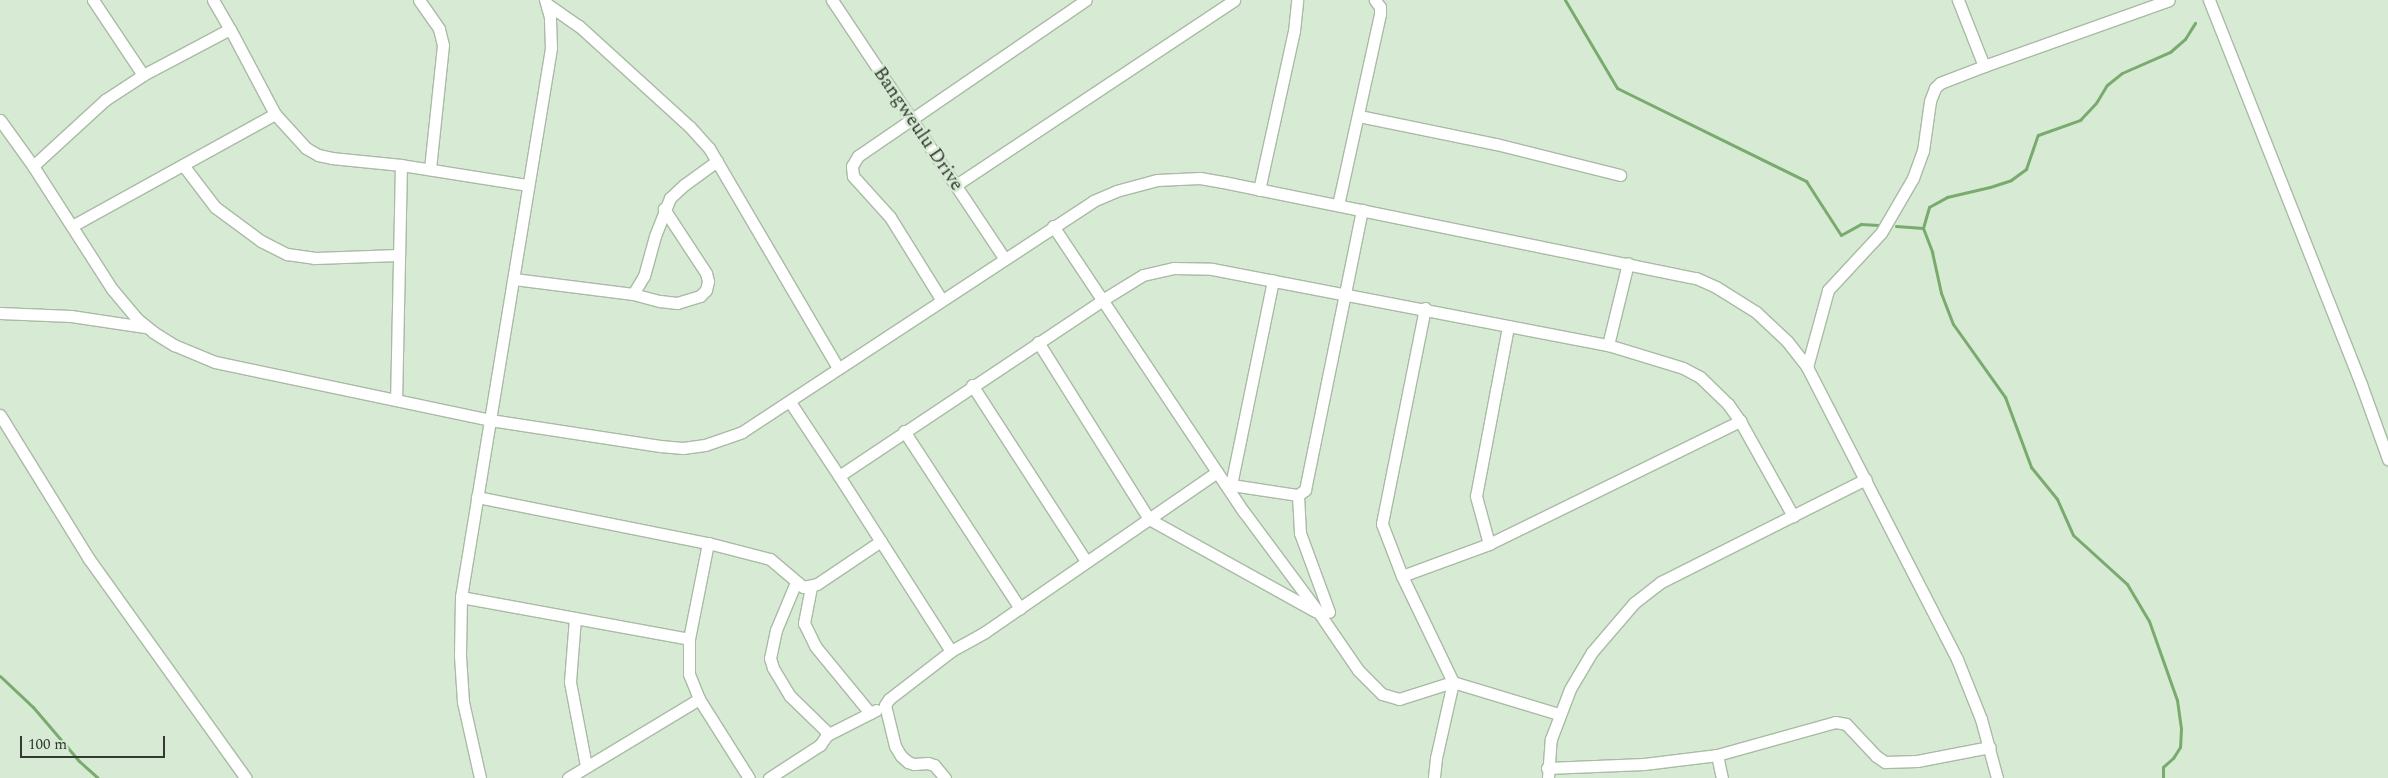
<!DOCTYPE html>
<html>
<head>
<meta charset="utf-8">
<style>
	body { margin:0 }
	#map { position:relative; width:2388px; height:778px; overflow:hidden; background:#d7ead4; font-family:Spectral,serif }
	div>[style] { position:absolute }
	[style*='--x'] { left:calc(var(--x)*1px); top:calc(var(--y)*1px); width:calc(var(--w)*1px); rotate:calc(var(--a)*1deg) }
	.stream>* { height:3px; margin:-1.5px; padding:0 1.5px; transform-origin:1.5px; border-radius:1.5px; background:#79ab6f }
	.roads { filter:drop-shadow(1px 0 #a9bba5) drop-shadow(-1px 0 #a9bba5) drop-shadow(0 1px #a9bba5) drop-shadow(0 -1px #a9bba5) }
	.minor>* { height:11px; margin:-5.5px; padding:0 5.5px; transform-origin:5.5px; border-radius:5.5px; background:#fff }
	span { translate:-50% -50%; white-space:nowrap; text-align:center; line-height:1.15; -webkit-text-stroke:5px #d7ead4; paint-order:stroke }
	.street-label { font-size:19px; color:#333a31 }
	.scale { position:absolute; left:20px; top:736px; width:145px; height:22px; box-sizing:border-box; border:2px solid #333a31; border-top:0; padding-left:6px; font-size:15px; line-height:18px; white-space:nowrap; color:#333a31; -webkit-text-stroke:4px #d7ead4; paint-order:stroke }
</style>
</head>
<body>
<div id="map">
	<div class="stream">
		<div style="--x:1565;--y:0;--w:102;--a:59.4"></div>
		<div style="--x:1617;--y:88;--w:211;--a:26.2"></div>
		<div style="--x:1806;--y:181;--w:64;--a:57.1"></div>
		<div style="--x:1841;--y:235;--w:23;--a:-29"></div>
		<div style="--x:1861;--y:224;--w:17;--a:3"></div>
		<div style="--x:1896;--y:226;--w:27;--a:4"></div>
		<div style="--x:1923;--y:228;--w:26;--a:69"></div>
		<div style="--x:1932;--y:252;--w:42;--a:77.6"></div>
		<div style="--x:1941;--y:293;--w:33;--a:69"></div>
		<div style="--x:1953;--y:324;--w:90;--a:54.5"></div>
		<div style="--x:2005;--y:397;--w:75;--a:69.6"></div>
		<div style="--x:2031;--y:467;--w:41;--a:50.9"></div>
		<div style="--x:2057;--y:499;--w:39;--a:66"></div>
		<div style="--x:2073;--y:535;--w:73;--a:42.2"></div>
		<div style="--x:2127;--y:584;--w:43;--a:59.3"></div>
		<div style="--x:2149;--y:621;--w:84;--a:70.5"></div>
		<div style="--x:2177;--y:700;--w:29;--a:82"></div>
		<div style="--x:2181;--y:729;--w:18;--a:93"></div>
		<div style="--x:2180;--y:747;--w:13;--a:122"></div>
		<div style="--x:2173;--y:758;--w:13;--a:138"></div>
		<div style="--x:2163;--y:767;--w:11;--a:90"></div>
		<div style="--x:1923;--y:228;--w:22;--a:-74"></div>
		<div style="--x:1929;--y:207;--w:21;--a:-29"></div>
		<div style="--x:1947;--y:197;--w:44;--a:-13.1"></div>
		<div style="--x:1990;--y:187;--w:22;--a:-18"></div>
		<div style="--x:2011;--y:180;--w:19;--a:-36"></div>
		<div style="--x:2026;--y:169;--w:36;--a:-71"></div>
		<div style="--x:2038;--y:135;--w:45;--a:-19.7"></div>
		<div style="--x:2080;--y:120;--w:23;--a:-47"></div>
		<div style="--x:2096;--y:103;--w:21;--a:-59"></div>
		<div style="--x:2107;--y:85;--w:19;--a:-39"></div>
		<div style="--x:2122;--y:73;--w:52;--a:-23.6"></div>
		<div style="--x:2170;--y:52;--w:20;--a:-41"></div>
		<div style="--x:2185;--y:39;--w:19;--a:-58"></div>
		<div style="--x:0;--y:676;--w:45;--a:43.2"></div>
		<div style="--x:33;--y:707;--w:71;--a:49.6"></div>
		<div style="--x:79;--y:761;--w:25;--a:42"></div>
	</div>
	<div class="roads">
		<div class="minor">
			<div style="--x:93;--y:0;--w:90;--a:56.3"></div>
			<div style="--x:213;--y:0;--w:34;--a:60"></div>
			<div style="--x:230;--y:29;--w:96;--a:62.1"></div>
			<div style="--x:275;--y:114;--w:46;--a:47.6"></div>
			<div style="--x:306;--y:148;--w:14;--a:30"></div>
			<div style="--x:318;--y:155;--w:14;--a:12"></div>
			<div style="--x:332;--y:158;--w:69;--a:5.8"></div>
			<div style="--x:401;--y:165;--w:234;--a:91.2"></div>
			<div style="--x:419;--y:0;--w:35;--a:55"></div>
			<div style="--x:439;--y:29;--w:16;--a:76"></div>
			<div style="--x:443;--y:45;--w:125;--a:96"></div>
			<div style="--x:832;--y:0;--w:310;--a:56.3"></div>
			<div style="--x:1958;--y:0;--w:71;--a:68.5"></div>
			<div style="--x:2209;--y:0;--w:413;--a:68.4"></div>
			<div style="--x:2361;--y:384;--w:80;--a:70.2"></div>
			<div style="--x:547;--y:4;--w:39;--a:35"></div>
			<div style="--x:579;--y:26;--w:150;--a:42.3"></div>
			<div style="--x:690;--y:127;--w:28;--a:48"></div>
			<div style="--x:709;--y:148;--w:255;--a:59.6"></div>
			<div style="--x:1359;--y:116;--w:140;--a:11.6"></div>
			<div style="--x:1496;--y:144;--w:128;--a:14"></div>
			<div style="--x:0;--y:120;--w:57;--a:54.3"></div>
			<div style="--x:33;--y:166;--w:146;--a:57.3"></div>
			<div style="--x:112;--y:289;--w:38;--a:50"></div>
			<div style="--x:136;--y:318;--w:22;--a:39"></div>
			<div style="--x:153;--y:332;--w:25;--a:32"></div>
			<div style="--x:174;--y:345;--w:44;--a:22.5"></div>
			<div style="--x:215;--y:362;--w:281;--a:11.9"></div>
			<div style="--x:490;--y:420;--w:172;--a:8.7"></div>
			<div style="--x:660;--y:446;--w:23;--a:5"></div>
			<div style="--x:683;--y:448;--w:22;--a:-8"></div>
			<div style="--x:705;--y:445;--w:39;--a:-19"></div>
			<div style="--x:742;--y:432;--w:420;--a:-33.3"></div>
			<div style="--x:1093;--y:201;--w:25;--a:-23"></div>
			<div style="--x:1116;--y:191;--w:42;--a:-15"></div>
			<div style="--x:1157;--y:180;--w:43;--a:-2.7"></div>
			<div style="--x:1200;--y:178;--w:23;--a:10"></div>
			<div style="--x:1223;--y:182;--w:483;--a:11.5"></div>
			<div style="--x:1696;--y:278;--w:22;--a:24"></div>
			<div style="--x:1716;--y:287;--w:47;--a:32"></div>
			<div style="--x:1756;--y:312;--w:42;--a:43.1"></div>
			<div style="--x:1787;--y:341;--w:33;--a:52"></div>
			<div style="--x:1807;--y:367;--w:328;--a:62.8"></div>
			<div style="--x:1957;--y:659;--w:65;--a:68.2"></div>
			<div style="--x:1981;--y:719;--w:61;--a:74.8"></div>
			<div style="--x:183;--y:165;--w:53;--a:52.7"></div>
			<div style="--x:215;--y:207;--w:57;--a:36.5"></div>
			<div style="--x:261;--y:241;--w:29;--a:27"></div>
			<div style="--x:287;--y:254;--w:27;--a:8"></div>
			<div style="--x:314;--y:258;--w:85;--a:-2"></div>
			<div style="--x:401;--y:165;--w:128;--a:9"></div>
			<div style="--x:33;--y:166;--w:98;--a:-42.5"></div>
			<div style="--x:105;--y:100;--w:45;--a:-33.3"></div>
			<div style="--x:143;--y:75;--w:98;--a:-27.9"></div>
			<div style="--x:956;--y:185;--w:334;--a:-33.6"></div>
			<div style="--x:1259;--y:190;--w:163;--a:-77.6"></div>
			<div style="--x:1294;--y:31;--w:31;--a:-84"></div>
			<div style="--x:1338;--y:205;--w:196;--a:-77.6"></div>
			<div style="--x:1380;--y:14;--w:7;--a:-90"></div>
			<div style="--x:1380;--y:7;--w:9;--a:-126"></div>
			<div style="--x:72;--y:226;--w:232;--a:-28.9"></div>
			<div style="--x:1053;--y:226;--w:344;--a:56.3"></div>
			<div style="--x:1244;--y:512;--w:126;--a:53.4"></div>
			<div style="--x:1319;--y:613;--w:69;--a:55.6"></div>
			<div style="--x:1358;--y:670;--w:34;--a:45"></div>
			<div style="--x:1382;--y:694;--w:18;--a:16"></div>
			<div style="--x:1399;--y:699;--w:57;--a:-17.5"></div>
			<div style="--x:1453;--y:682;--w:110;--a:16.9"></div>
			<div style="--x:514;--y:279;--w:120;--a:7.2"></div>
			<div style="--x:633;--y:294;--w:28;--a:15"></div>
			<div style="--x:660;--y:301;--w:17;--a:7"></div>
			<div style="--x:677;--y:303;--w:24;--a:-17"></div>
			<div style="--x:700;--y:296;--w:8;--a:-45"></div>
			<div style="--x:706;--y:290;--w:9;--a:-77"></div>
			<div style="--x:708;--y:281;--w:8;--a:-104"></div>
			<div style="--x:706;--y:273;--w:77;--a:-123.3"></div>
			<div style="--x:633;--y:294;--w:21;--a:-59"></div>
			<div style="--x:644;--y:276;--w:41;--a:-74.6"></div>
			<div style="--x:655;--y:236;--w:41;--a:-68.5"></div>
			<div style="--x:670;--y:198;--w:19;--a:-43"></div>
			<div style="--x:684;--y:185;--w:41;--a:-36"></div>
			<div style="--x:941;--y:299;--w:97;--a:-121.9"></div>
			<div style="--x:890;--y:217;--w:55;--a:-132.1"></div>
			<div style="--x:853;--y:176;--w:10;--a:-96"></div>
			<div style="--x:852;--y:166;--w:12;--a:-59"></div>
			<div style="--x:858;--y:156;--w:276;--a:-34.4"></div>
			<div style="--x:1425;--y:308;--w:220;--a:101.3"></div>
			<div style="--x:1382;--y:524;--w:56;--a:69"></div>
			<div style="--x:1402;--y:576;--w:118;--a:64.3"></div>
			<div style="--x:1453;--y:682;--w:78;--a:102.6"></div>
			<div style="--x:1436;--y:758;--w:20;--a:96"></div>
			<div style="--x:0;--y:313;--w:71;--a:2.4"></div>
			<div style="--x:71;--y:316;--w:75;--a:8.5"></div>
			<div style="--x:1038;--y:342;--w:209;--a:57.9"></div>
			<div style="--x:1149;--y:519;--w:190;--a:29"></div>
			<div style="--x:1608;--y:345;--w:84;--a:-76.3"></div>
			<div style="--x:1807;--y:367;--w:80;--a:-74.7"></div>
			<div style="--x:1828;--y:290;--w:78;--a:-47.1"></div>
			<div style="--x:1881;--y:233;--w:64;--a:-59.8"></div>
			<div style="--x:1913;--y:178;--w:29;--a:-70"></div>
			<div style="--x:1923;--y:151;--w:50;--a:-82"></div>
			<div style="--x:1930;--y:101;--w:14;--a:-69"></div>
			<div style="--x:1935;--y:88;--w:7;--a:-45"></div>
			<div style="--x:1940;--y:83;--w:47;--a:-21.1"></div>
			<div style="--x:1984;--y:66;--w:196;--a:-19.6"></div>
			<div style="--x:972;--y:385;--w:210;--a:57.1"></div>
			<div style="--x:790;--y:402;--w:89;--a:56.5"></div>
			<div style="--x:839;--y:476;--w:319;--a:-33.7"></div>
			<div style="--x:1104;--y:299;--w:46;--a:-31.6"></div>
			<div style="--x:1143;--y:275;--w:31;--a:-13"></div>
			<div style="--x:1173;--y:268;--w:39;--a:1"></div>
			<div style="--x:1212;--y:269;--w:403;--a:10.9"></div>
			<div style="--x:1608;--y:345;--w:78;--a:17"></div>
			<div style="--x:1683;--y:368;--w:19;--a:28"></div>
			<div style="--x:1700;--y:377;--w:39;--a:44"></div>
			<div style="--x:1728;--y:404;--w:21;--a:55"></div>
			<div style="--x:1740;--y:421;--w:109;--a:60.8"></div>
			<div style="--x:0;--y:415;--w:169;--a:58.3"></div>
			<div style="--x:89;--y:559;--w:269;--a:54.4"></div>
			<div style="--x:904;--y:431;--w:212;--a:56.8"></div>
			<div style="--x:839;--y:476;--w:208;--a:57.4"></div>
			<div style="--x:951;--y:651;--w:39;--a:-29"></div>
			<div style="--x:985;--y:632;--w:282;--a:-34.6"></div>
			<div style="--x:1225;--y:484;--w:74;--a:8.6"></div>
			<div style="--x:1298;--y:495;--w:9;--a:-36"></div>
			<div style="--x:1305;--y:490;--w:286;--a:-78.5"></div>
			<div style="--x:1231;--y:485;--w:209;--a:-78.4"></div>
			<div style="--x:1298;--y:495;--w:38;--a:87"></div>
			<div style="--x:1300;--y:533;--w:84;--a:69.8"></div>
			<div style="--x:477;--y:497;--w:236;--a:11.3"></div>
			<div style="--x:708;--y:543;--w:98;--a:101.2"></div>
			<div style="--x:689;--y:639;--w:35;--a:90"></div>
			<div style="--x:689;--y:674;--w:27;--a:68"></div>
			<div style="--x:699;--y:699;--w:93;--a:57.7"></div>
			<div style="--x:708;--y:543;--w:64;--a:14.5"></div>
			<div style="--x:770;--y:559;--w:43;--a:40.3"></div>
			<div style="--x:803;--y:587;--w:14;--a:-12"></div>
			<div style="--x:817;--y:584;--w:77;--a:-33.9"></div>
			<div style="--x:1489;--y:544;--w:50;--a:-105.2"></div>
			<div style="--x:1476;--y:496;--w:173;--a:-79.3"></div>
			<div style="--x:1402;--y:576;--w:93;--a:-20.2"></div>
			<div style="--x:1489;--y:544;--w:280;--a:-26.1"></div>
			<div style="--x:796;--y:582;--w:52;--a:112.6"></div>
			<div style="--x:776;--y:630;--w:29;--a:102"></div>
			<div style="--x:770;--y:658;--w:10;--a:73"></div>
			<div style="--x:773;--y:668;--w:33;--a:59"></div>
			<div style="--x:790;--y:696;--w:49;--a:44.2"></div>
			<div style="--x:825;--y:730;--w:5;--a:68"></div>
			<div style="--x:811;--y:587;--w:37;--a:101"></div>
			<div style="--x:804;--y:623;--w:25;--a:64"></div>
			<div style="--x:815;--y:646;--w:87;--a:50.6"></div>
			<div style="--x:461;--y:597;--w:116;--a:10.4"></div>
			<div style="--x:575;--y:618;--w:64;--a:94.5"></div>
			<div style="--x:570;--y:682;--w:86;--a:79.2"></div>
			<div style="--x:575;--y:618;--w:116;--a:10.4"></div>
			<div style="--x:1717;--y:755;--w:24;--a:78"></div>
			<div style="--x:1547;--y:768;--w:97;--a:-2.4"></div>
			<div style="--x:1644;--y:764;--w:74;--a:-7"></div>
			<div style="--x:1717;--y:755;--w:123;--a:-15.6"></div>
			<div style="--x:1835;--y:722;--w:11;--a:10"></div>
			<div style="--x:1846;--y:724;--w:44;--a:46.8"></div>
			<div style="--x:1876;--y:756;--w:11;--a:34"></div>
			<div style="--x:1885;--y:762;--w:32;--a:-2"></div>
			<div style="--x:1917;--y:761;--w:74;--a:-10.9"></div>
			<div style="--x:480;--y:778;--w:78;--a:-102.6"></div>
			<div style="--x:463;--y:702;--w:47;--a:-93.7"></div>
			<div style="--x:460;--y:655;--w:58;--a:-89"></div>
			<div style="--x:461;--y:597;--w:556;--a:-80.69"></div>
			<div style="--x:551;--y:48;--w:31;--a:-92"></div>
			<div style="--x:550;--y:17;--w:18;--a:-106"></div>
			<div style="--x:568;--y:778;--w:153;--a:-31.1"></div>
			<div style="--x:769;--y:778;--w:61;--a:-32.9"></div>
			<div style="--x:820;--y:745;--w:12;--a:-55"></div>
			<div style="--x:827;--y:735;--w:55;--a:-27"></div>
			<div style="--x:945;--y:778;--w:17;--a:-130"></div>
			<div style="--x:934;--y:765;--w:6;--a:-162"></div>
			<div style="--x:928;--y:763;--w:14;--a:176"></div>
			<div style="--x:914;--y:764;--w:6;--a:-162"></div>
			<div style="--x:908;--y:762;--w:9;--a:-139"></div>
			<div style="--x:901;--y:756;--w:12;--a:-121"></div>
			<div style="--x:895;--y:746;--w:42;--a:-103.7"></div>
			<div style="--x:885;--y:705;--w:7;--a:-56"></div>
			<div style="--x:889;--y:699;--w:78;--a:-37.7"></div>
			<div style="--x:1548;--y:778;--w:39;--a:-86"></div>
			<div style="--x:1551;--y:739;--w:53;--a:-69.2"></div>
			<div style="--x:1570;--y:689;--w:43;--a:-59.3"></div>
			<div style="--x:1592;--y:652;--w:65;--a:-49.4"></div>
			<div style="--x:1634;--y:603;--w:34;--a:-38"></div>
			<div style="--x:1661;--y:582;--w:229;--a:-26.7"></div>
		</div>
	</div>
	<div class="street-label">
		<span style="left:918px;top:129px;rotate:56deg">Bangweulu Drive</span>
	</div>
	<div class="scale">100 m</div>
</div>
</body>
</html>
